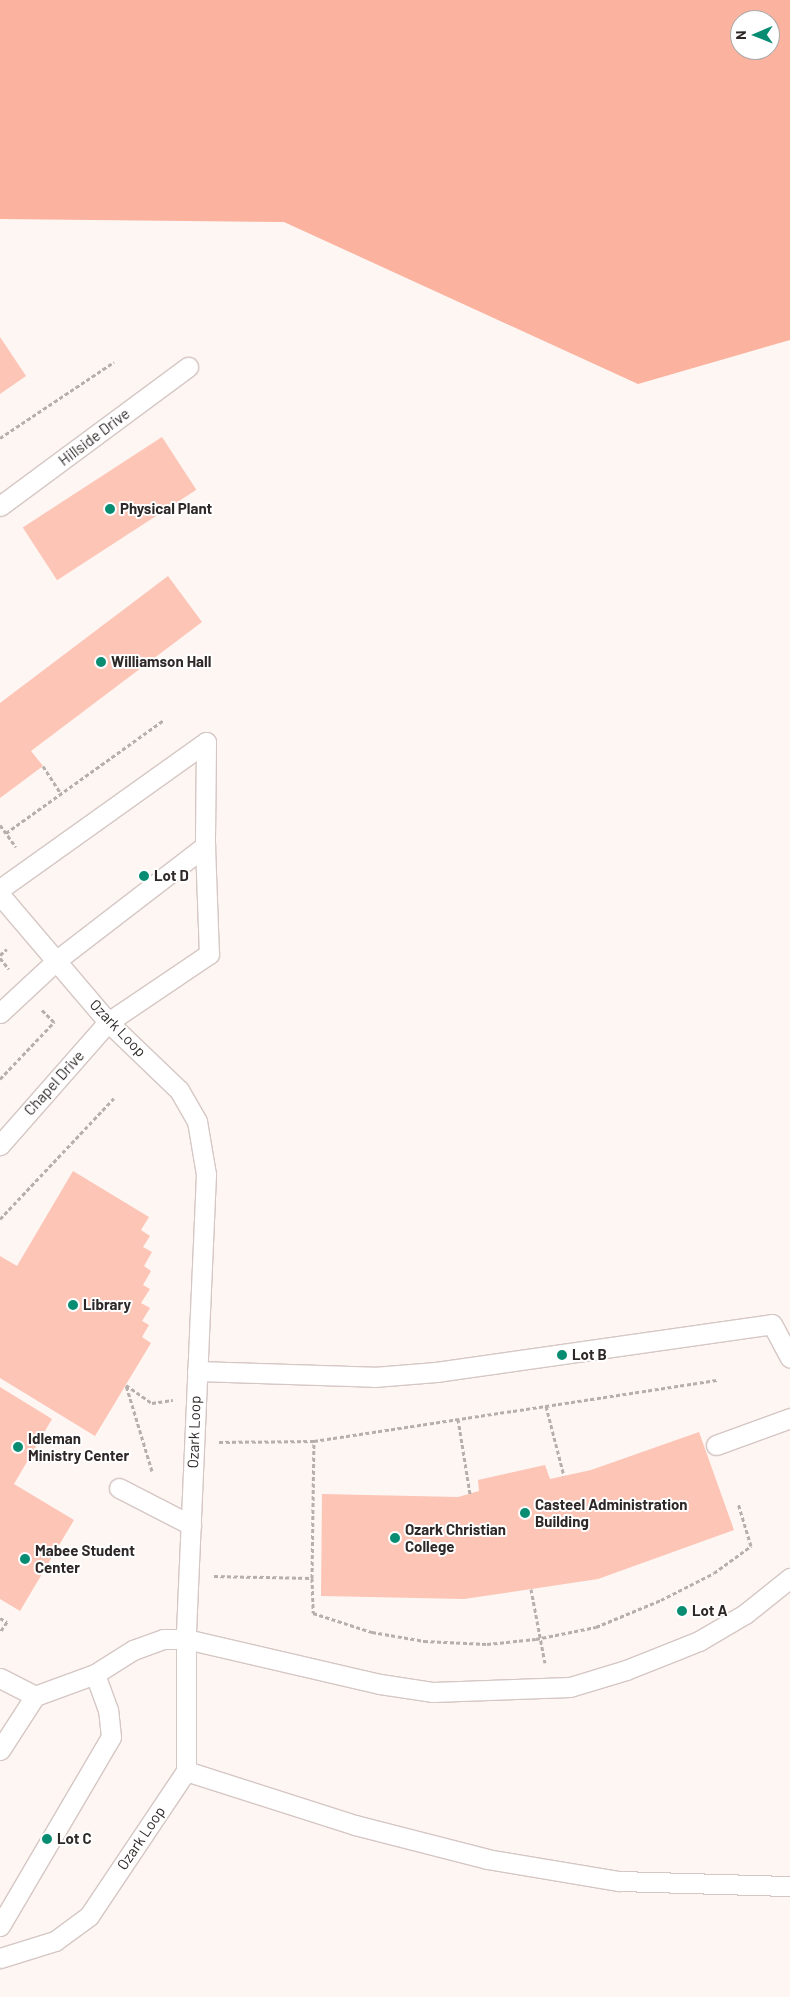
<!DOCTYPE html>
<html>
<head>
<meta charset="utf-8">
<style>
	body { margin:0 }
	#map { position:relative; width:790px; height:1997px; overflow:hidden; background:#fef6f3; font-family:Barlow,sans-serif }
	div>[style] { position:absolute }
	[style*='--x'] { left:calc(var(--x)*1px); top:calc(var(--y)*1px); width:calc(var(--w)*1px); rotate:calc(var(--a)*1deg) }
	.green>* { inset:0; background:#fbb29e }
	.building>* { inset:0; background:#fdc5b6; transform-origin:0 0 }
	.path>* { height:3px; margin-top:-1.5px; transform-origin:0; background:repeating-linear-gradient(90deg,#b6afac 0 4px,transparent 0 6.5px) }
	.roads { filter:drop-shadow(1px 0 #d5c7c4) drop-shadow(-1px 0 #d5c7c4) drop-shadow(0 1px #d5c7c4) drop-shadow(0 -1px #d5c7c4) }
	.lane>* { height:19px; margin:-9.5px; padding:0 9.5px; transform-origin:9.5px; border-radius:9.5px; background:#fff }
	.dots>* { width:14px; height:14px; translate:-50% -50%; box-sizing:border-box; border:2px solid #fff; border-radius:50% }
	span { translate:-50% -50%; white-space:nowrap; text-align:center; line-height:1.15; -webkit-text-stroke:4px #fff; paint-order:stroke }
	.street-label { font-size:15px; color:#2e2928 }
	.poi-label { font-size:15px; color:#2e2928; font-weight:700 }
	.left { translate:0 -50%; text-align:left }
	.north { position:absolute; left:730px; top:10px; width:50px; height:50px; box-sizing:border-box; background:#fff; border:1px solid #aba9a9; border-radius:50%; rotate:269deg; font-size:14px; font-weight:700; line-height:20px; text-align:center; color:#2e2928 }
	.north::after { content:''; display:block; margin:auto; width:18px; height:22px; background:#088d73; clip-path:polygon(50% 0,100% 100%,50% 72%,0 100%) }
</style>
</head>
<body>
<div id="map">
	<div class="green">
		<div style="clip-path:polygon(evenodd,0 0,790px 0,790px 340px,638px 384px,284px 222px,0 219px,0 0,740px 20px,770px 20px,770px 50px,740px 50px,740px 20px)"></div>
	</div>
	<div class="building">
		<div style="clip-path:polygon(0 337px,26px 376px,0 394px)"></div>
		<div style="left:162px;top:437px;width:63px;height:166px;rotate:57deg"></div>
		<div style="clip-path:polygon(168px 576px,202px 622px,31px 751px,43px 766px,0 798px,0 703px)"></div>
		<div style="clip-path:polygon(73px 1171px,149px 1217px,141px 1230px,150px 1236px,143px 1247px,152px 1252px,144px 1266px,151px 1271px,143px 1285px,150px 1289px,141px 1303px,150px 1308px,142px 1321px,149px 1325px,142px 1337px,151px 1343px,95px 1436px,0 1378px,0 1256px,17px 1266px)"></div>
		<div style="clip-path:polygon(0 1387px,52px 1419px,14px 1484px,74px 1520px,20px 1611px,0 1599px)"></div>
		<div style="clip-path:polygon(699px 1432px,734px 1530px,598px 1579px,464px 1599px,321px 1596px,322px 1494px,458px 1497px,479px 1491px,478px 1480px,545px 1465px,550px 1479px,591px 1470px)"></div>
	</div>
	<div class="path">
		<div style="--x:0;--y:438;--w:137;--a:-33.7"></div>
		<div style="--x:43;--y:766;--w:33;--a:57"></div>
		<div style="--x:0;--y:825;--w:27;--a:54"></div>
		<div style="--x:6;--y:833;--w:194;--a:-35.6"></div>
		<div style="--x:0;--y:955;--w:9;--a:-41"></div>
		<div style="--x:0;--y:958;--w:14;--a:51"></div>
		<div style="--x:0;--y:1079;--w:79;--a:-46.5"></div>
		<div style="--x:54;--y:1022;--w:18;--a:-135"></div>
		<div style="--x:0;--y:1219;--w:166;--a:-46.7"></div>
		<div style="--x:546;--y:1406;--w:72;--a:75.6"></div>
		<div style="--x:458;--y:1419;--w:76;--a:80.9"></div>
		<div style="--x:219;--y:1442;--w:95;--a:-0.6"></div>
		<div style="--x:152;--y:1471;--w:90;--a:-106.8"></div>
		<div style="--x:126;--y:1385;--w:32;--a:35"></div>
		<div style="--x:152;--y:1403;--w:21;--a:-8"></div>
		<div style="--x:214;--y:1576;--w:98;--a:1.2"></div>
		<div style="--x:312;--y:1578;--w:137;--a:-89.2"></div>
		<div style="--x:314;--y:1441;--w:409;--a:-8.6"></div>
		<div style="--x:312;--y:1578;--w:35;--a:88"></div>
		<div style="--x:313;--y:1613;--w:62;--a:17.9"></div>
		<div style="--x:372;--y:1632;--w:53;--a:9.8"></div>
		<div style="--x:424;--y:1641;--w:63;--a:2.7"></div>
		<div style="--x:487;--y:1644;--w:49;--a:-5.8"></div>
		<div style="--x:536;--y:1639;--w:61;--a:-11.3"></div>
		<div style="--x:596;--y:1627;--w:70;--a:-22.6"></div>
		<div style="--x:661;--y:1600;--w:59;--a:-27"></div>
		<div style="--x:714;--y:1573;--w:46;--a:-36.1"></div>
		<div style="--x:751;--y:1546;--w:45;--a:-106.8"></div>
		<div style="--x:531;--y:1589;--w:75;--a:79.3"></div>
		<div style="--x:0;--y:1618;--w:8;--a:30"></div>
		<div style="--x:7;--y:1622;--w:12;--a:125"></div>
	</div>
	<div class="roads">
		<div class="lane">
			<div style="--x:0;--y:506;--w:234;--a:-36.5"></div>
			<div style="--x:0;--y:889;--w:253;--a:-35.5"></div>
			<div style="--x:206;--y:742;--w:104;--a:90.6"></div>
			<div style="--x:205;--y:846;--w:108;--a:87.9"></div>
			<div style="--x:209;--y:954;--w:122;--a:146"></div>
			<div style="--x:108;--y:1022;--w:164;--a:131.3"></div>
			<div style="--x:0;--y:895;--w:167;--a:49.6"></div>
			<div style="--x:108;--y:1022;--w:98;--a:43.8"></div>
			<div style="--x:179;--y:1090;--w:36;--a:60"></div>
			<div style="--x:197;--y:1121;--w:54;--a:80.4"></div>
			<div style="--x:206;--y:1174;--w:465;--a:92.5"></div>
			<div style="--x:186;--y:1639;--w:132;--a:90"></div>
			<div style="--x:186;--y:1771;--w:174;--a:123.8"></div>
			<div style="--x:89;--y:1916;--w:42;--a:143.7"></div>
			<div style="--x:55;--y:1941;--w:58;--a:162.8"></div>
			<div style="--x:0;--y:1013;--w:78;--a:-42.9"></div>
			<div style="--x:57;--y:960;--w:187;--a:-37.6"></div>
			<div style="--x:197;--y:1371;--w:177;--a:1.9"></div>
			<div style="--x:374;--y:1377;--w:62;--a:-4.6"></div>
			<div style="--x:436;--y:1372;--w:339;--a:-8.1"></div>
			<div style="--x:772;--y:1324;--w:38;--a:62"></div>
			<div style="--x:716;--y:1445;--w:79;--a:-20"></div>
			<div style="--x:119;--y:1488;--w:81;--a:27.2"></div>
			<div style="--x:0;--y:1678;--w:39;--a:27"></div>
			<div style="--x:0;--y:1750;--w:64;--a:-57.1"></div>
			<div style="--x:35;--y:1696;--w:64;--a:-20.1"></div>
			<div style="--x:95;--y:1674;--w:45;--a:-32.3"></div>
			<div style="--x:133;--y:1650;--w:32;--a:-20"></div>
			<div style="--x:163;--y:1639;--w:23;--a:0"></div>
			<div style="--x:186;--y:1639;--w:199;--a:13.1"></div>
			<div style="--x:380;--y:1684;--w:54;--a:8.6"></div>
			<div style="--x:433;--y:1692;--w:137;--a:-2.1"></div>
			<div style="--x:570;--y:1687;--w:59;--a:-16.9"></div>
			<div style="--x:626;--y:1670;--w:79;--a:-21.7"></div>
			<div style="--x:699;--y:1641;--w:53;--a:-30.4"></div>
			<div style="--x:745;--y:1614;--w:58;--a:-38.7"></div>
			<div style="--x:186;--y:1771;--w:177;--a:17.7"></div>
			<div style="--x:355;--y:1825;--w:136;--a:14.4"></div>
			<div style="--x:487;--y:1859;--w:134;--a:9.5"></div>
			<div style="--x:619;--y:1881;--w:171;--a:1.7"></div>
			<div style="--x:0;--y:1926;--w:219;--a:-59.6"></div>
			<div style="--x:111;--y:1737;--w:27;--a:-96"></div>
			<div style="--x:108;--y:1710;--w:38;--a:-110"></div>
		</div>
	</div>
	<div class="dots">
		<div style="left:110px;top:509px;background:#088d73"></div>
		<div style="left:101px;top:662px;background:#088d73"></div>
		<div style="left:144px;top:876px;background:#088d73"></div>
		<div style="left:73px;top:1305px;background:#088d73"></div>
		<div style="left:562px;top:1355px;background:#088d73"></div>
		<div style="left:18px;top:1447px;background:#088d73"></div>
		<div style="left:525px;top:1513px;background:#088d73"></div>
		<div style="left:395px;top:1538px;background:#088d73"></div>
		<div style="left:25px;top:1559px;background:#088d73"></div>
		<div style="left:682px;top:1611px;background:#088d73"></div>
		<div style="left:47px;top:1839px;background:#088d73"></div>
	</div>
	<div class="street-label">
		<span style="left:94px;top:437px;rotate:-37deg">Hillside Drive</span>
		<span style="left:118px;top:1028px;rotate:46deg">Ozark Loop</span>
		<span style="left:54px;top:1083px;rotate:-48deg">Chapel Drive</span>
		<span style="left:194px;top:1432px;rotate:-88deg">Ozark Loop</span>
		<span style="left:141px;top:1838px;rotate:-56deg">Ozark Loop</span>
	</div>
	<div class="poi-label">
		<span class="left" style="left:120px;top:509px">Physical Plant</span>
		<span class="left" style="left:111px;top:662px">Williamson Hall</span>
		<span class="left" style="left:154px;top:876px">Lot D</span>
		<span class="left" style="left:83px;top:1305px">Library</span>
		<span class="left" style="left:572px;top:1355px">Lot B</span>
		<span class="left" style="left:28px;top:1447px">Idleman<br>Ministry Center</span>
		<span class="left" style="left:535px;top:1513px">Casteel Administration<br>Building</span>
		<span class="left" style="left:405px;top:1538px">Ozark Christian<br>College</span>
		<span class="left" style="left:35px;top:1559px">Mabee Student<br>Center</span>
		<span class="left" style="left:692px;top:1611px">Lot A</span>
		<span class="left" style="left:57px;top:1839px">Lot C</span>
	</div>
	<div class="north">N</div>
</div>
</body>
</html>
